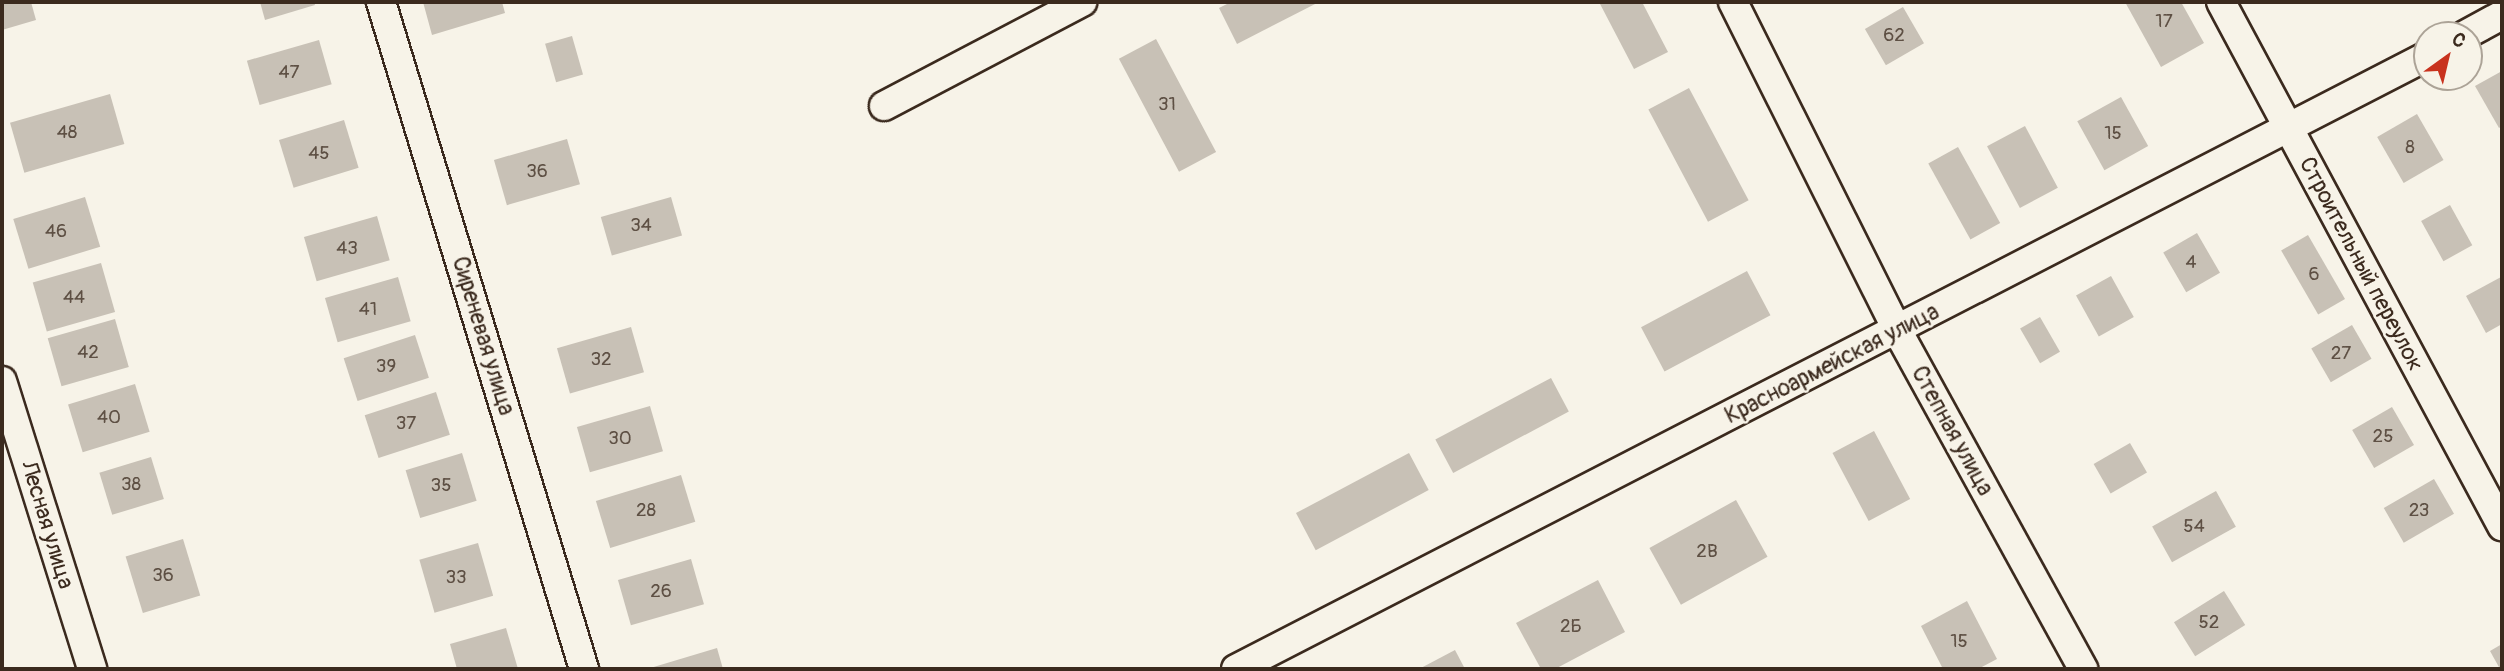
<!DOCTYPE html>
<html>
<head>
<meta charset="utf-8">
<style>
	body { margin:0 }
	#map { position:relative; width:2504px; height:671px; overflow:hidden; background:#f7f3e8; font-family:Pangolin,sans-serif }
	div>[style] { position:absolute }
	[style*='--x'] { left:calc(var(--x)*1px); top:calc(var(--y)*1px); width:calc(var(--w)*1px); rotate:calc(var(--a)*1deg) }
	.building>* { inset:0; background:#c8c1b6; transform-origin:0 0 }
	.roads { filter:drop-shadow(2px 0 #3b2a1e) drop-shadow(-2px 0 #3b2a1e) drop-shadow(0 2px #3b2a1e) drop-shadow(0 -2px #3b2a1e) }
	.street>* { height:28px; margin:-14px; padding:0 14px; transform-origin:14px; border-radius:14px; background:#f7f3e8 }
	span { translate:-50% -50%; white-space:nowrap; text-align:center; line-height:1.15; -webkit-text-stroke:5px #f7f3e8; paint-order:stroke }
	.number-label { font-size:19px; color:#5e5044 }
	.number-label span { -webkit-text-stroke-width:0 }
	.street-label { font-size:23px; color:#3b2a1e }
	.frame { position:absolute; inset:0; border:4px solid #3b2a1e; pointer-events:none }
	.north { position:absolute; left:2413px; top:21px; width:70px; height:70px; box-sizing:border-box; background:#f7f3e8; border:2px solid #aca397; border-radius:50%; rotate:34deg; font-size:19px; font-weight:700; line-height:28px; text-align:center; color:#3b2a1e }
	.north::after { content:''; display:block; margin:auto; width:24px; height:32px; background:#c8321e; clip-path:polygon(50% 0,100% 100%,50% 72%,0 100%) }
</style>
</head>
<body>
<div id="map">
	<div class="building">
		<div style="clip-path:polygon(2px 2px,31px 2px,36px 20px,2px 30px)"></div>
		<div style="clip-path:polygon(260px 2px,314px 2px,315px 5px,265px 20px)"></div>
		<div style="clip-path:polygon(423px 2px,502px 2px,505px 13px,432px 35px)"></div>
		<div style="clip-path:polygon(1231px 2px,1319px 2px,1237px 44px,1219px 8px)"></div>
		<div style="clip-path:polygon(1599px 2px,1642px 2px,1668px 52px,1634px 69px)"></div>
		<div style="clip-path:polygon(2125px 2px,2181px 2px,2204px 43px,2161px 67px)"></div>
		<div style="left:1903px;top:7px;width:42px;height:44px;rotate:60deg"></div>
		<div style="left:572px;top:36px;width:40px;height:28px;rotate:74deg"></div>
		<div style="left:1156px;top:39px;width:128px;height:42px;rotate:62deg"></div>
		<div style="left:319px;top:40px;width:46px;height:75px;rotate:74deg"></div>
		<div style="clip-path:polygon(2502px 71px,2502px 126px,2499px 128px,2475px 86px)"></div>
		<div style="left:1689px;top:88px;width:127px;height:46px;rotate:62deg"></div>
		<div style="left:110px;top:94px;width:52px;height:104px;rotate:74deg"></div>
		<div style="left:2121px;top:97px;width:56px;height:50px;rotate:61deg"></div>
		<div style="left:2417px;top:114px;width:53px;height:46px;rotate:60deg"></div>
		<div style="left:344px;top:120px;width:50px;height:68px;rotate:73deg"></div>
		<div style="left:2025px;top:126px;width:70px;height:43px;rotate:62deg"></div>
		<div style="left:567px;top:139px;width:47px;height:76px;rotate:74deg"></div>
		<div style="left:1958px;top:147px;width:87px;height:34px;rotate:61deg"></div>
		<div style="left:85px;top:197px;width:52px;height:75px;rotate:73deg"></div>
		<div style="left:671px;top:197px;width:40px;height:73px;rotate:74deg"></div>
		<div style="left:2450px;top:205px;width:46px;height:33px;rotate:61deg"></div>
		<div style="left:377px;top:216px;width:46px;height:76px;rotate:74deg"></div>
		<div style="left:2197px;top:233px;width:46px;height:39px;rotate:60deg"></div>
		<div style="left:2308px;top:235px;width:74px;height:31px;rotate:60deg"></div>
		<div style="left:101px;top:263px;width:51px;height:71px;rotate:74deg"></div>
		<div style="left:1747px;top:271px;width:50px;height:120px;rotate:62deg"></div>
		<div style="left:2111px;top:276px;width:47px;height:40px;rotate:61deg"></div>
		<div style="left:398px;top:277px;width:46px;height:76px;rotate:74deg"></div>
		<div style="clip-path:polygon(2501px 277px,2502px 324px,2486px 333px,2466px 296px)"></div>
		<div style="left:2040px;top:317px;width:40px;height:23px;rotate:60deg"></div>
		<div style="left:115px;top:319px;width:50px;height:70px;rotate:74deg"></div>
		<div style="left:2352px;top:325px;width:39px;height:47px;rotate:60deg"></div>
		<div style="left:631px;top:327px;width:47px;height:77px;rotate:74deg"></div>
		<div style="left:415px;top:335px;width:45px;height:75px;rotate:72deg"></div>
		<div style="left:1551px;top:378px;width:38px;height:131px;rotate:62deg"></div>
		<div style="left:135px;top:384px;width:50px;height:70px;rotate:73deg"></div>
		<div style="left:436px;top:392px;width:45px;height:75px;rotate:72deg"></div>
		<div style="left:650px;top:406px;width:47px;height:76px;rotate:74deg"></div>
		<div style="left:2392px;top:407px;width:44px;height:46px;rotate:60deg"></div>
		<div style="left:1874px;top:431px;width:77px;height:47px;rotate:62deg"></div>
		<div style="left:2130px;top:443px;width:34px;height:42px;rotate:60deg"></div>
		<div style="left:462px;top:453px;width:50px;height:59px;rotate:73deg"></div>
		<div style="left:1409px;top:453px;width:42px;height:128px;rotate:62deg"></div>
		<div style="left:151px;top:457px;width:44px;height:54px;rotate:73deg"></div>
		<div style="left:681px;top:475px;width:49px;height:89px;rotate:73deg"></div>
		<div style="left:2434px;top:479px;width:40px;height:58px;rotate:60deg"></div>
		<div style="left:2216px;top:491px;width:41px;height:73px;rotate:61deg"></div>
		<div style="left:1736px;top:500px;width:65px;height:99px;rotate:61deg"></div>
		<div style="left:183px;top:539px;width:59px;height:60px;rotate:73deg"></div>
		<div style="left:478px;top:543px;width:55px;height:61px;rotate:74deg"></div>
		<div style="left:691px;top:559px;width:47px;height:76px;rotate:74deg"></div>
		<div style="clip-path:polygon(1598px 580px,1625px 632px,1555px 669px,1541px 669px,1516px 623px)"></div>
		<div style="left:2224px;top:591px;width:40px;height:59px;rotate:58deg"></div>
		<div style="clip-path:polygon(1967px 601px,1997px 659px,1978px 669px,1943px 669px,1921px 626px)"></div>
		<div style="clip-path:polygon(506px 628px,518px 669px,457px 669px,450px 644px)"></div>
		<div style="clip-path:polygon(2502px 644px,2502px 669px,2500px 669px,2490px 651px)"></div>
		<div style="clip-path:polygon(717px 648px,723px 669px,647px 669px)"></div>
		<div style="clip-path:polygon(1455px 650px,1465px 669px,1419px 669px)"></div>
	</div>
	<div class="roads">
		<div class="street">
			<div style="--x:381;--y:2;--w:697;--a:73.07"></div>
			<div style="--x:1733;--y:2;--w:367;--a:63.4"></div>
			<div style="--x:1897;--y:330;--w:387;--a:61.2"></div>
			<div style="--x:2221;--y:2;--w:595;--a:61.8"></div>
			<div style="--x:2465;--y:35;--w:42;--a:-28.4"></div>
			<div style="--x:884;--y:106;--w:224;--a:-27.7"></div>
			<div style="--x:2;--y:381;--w:302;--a:72.6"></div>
			<div style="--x:1236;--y:669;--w:1339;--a:-27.23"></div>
		</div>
	</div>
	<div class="number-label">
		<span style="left:2164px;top:22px">17</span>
		<span style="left:1894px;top:36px">62</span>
		<span style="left:289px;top:73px">47</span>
		<span style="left:1167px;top:105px">31</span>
		<span style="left:67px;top:133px">48</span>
		<span style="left:2113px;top:134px">15</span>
		<span style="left:2410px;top:148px">8</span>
		<span style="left:319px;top:154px">45</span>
		<span style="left:537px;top:172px">36</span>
		<span style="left:641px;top:226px">34</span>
		<span style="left:56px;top:232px">46</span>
		<span style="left:347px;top:249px">43</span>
		<span style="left:2191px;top:263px">4</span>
		<span style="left:2314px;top:275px">6</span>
		<span style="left:74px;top:298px">44</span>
		<span style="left:368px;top:310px">41</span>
		<span style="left:88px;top:353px">42</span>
		<span style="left:2341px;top:354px">27</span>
		<span style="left:601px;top:360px">32</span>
		<span style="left:386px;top:367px">39</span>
		<span style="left:109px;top:418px">40</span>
		<span style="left:406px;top:424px">37</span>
		<span style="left:2383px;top:437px">25</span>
		<span style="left:620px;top:439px">30</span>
		<span style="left:131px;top:485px">38</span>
		<span style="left:441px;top:486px">35</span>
		<span style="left:646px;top:511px">28</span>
		<span style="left:2419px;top:511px">23</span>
		<span style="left:2194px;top:527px">54</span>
		<span style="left:1707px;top:552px">2В</span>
		<span style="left:163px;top:576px">36</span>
		<span style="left:456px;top:578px">33</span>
		<span style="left:661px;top:592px">26</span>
		<span style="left:2209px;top:623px">52</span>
		<span style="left:1571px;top:627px">2Б</span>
		<span style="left:1959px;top:642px">15</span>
	</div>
	<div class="street-label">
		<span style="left:2361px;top:264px;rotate:62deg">Строительный переулок</span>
		<span style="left:483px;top:336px;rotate:73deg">Сиреневая улица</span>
		<span style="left:1832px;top:364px;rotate:-27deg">Красноармейская улица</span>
		<span style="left:1952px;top:431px;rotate:61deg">Степная улица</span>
		<span style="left:47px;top:525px;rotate:73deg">Лесная улица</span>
	</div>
	<div class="frame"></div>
	<div class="north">С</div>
</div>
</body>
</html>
